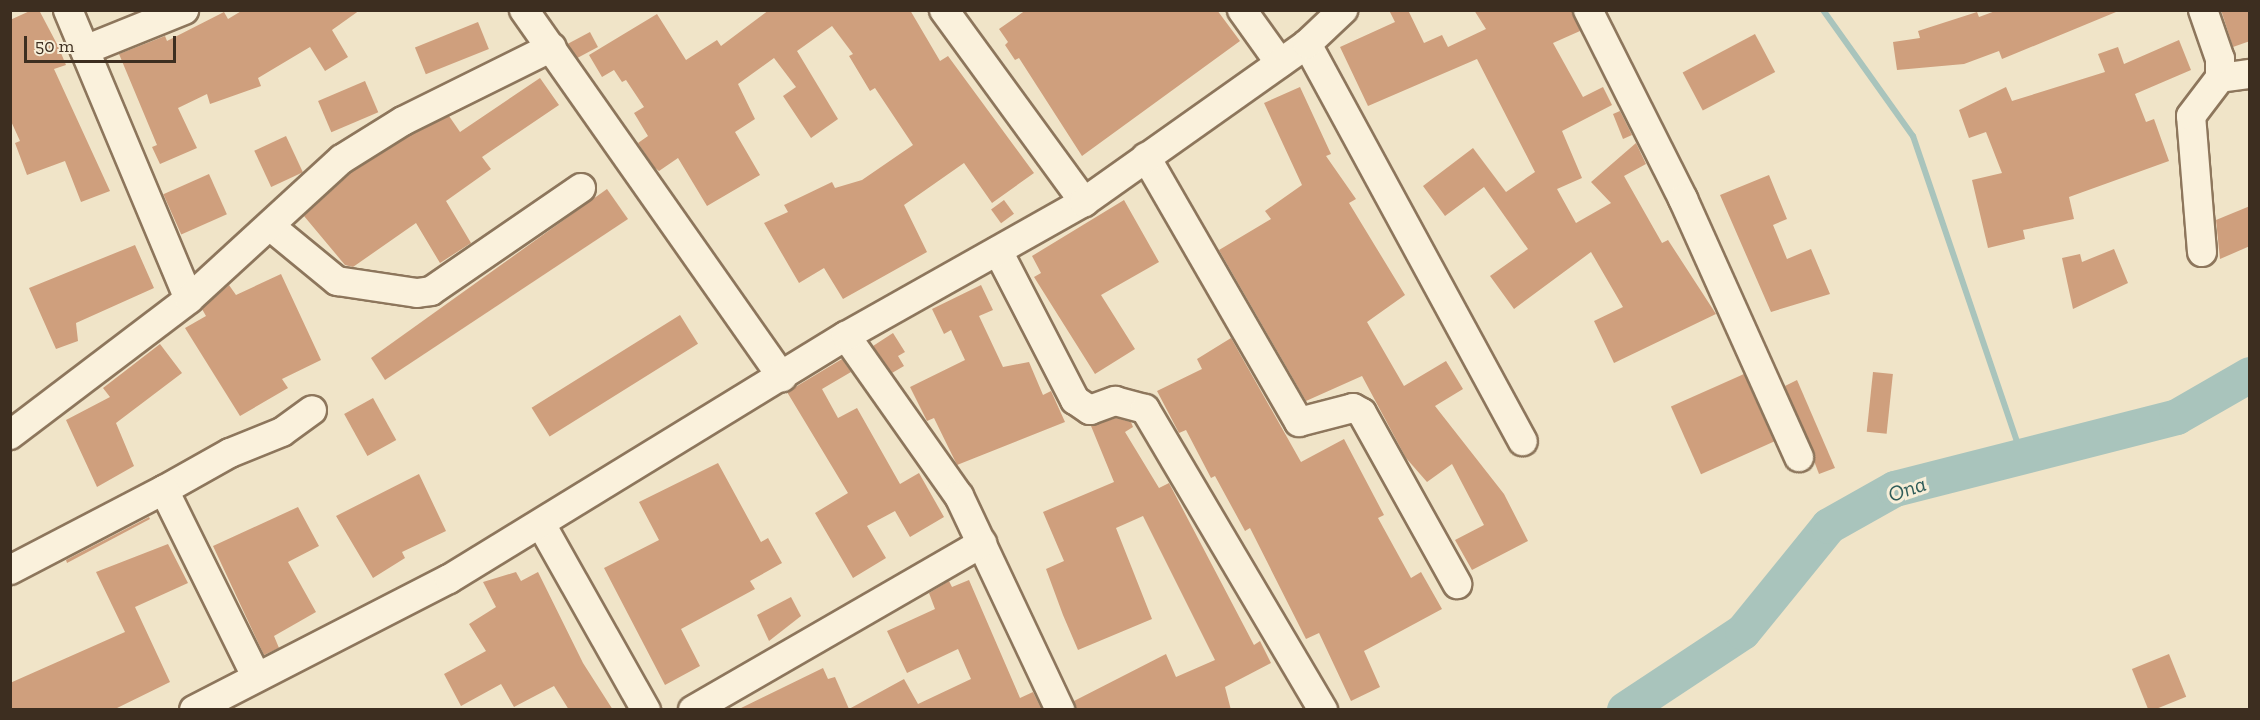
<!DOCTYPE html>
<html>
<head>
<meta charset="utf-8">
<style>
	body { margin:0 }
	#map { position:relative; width:2260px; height:720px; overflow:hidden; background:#f0e4c8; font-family:"Zilla Slab",serif }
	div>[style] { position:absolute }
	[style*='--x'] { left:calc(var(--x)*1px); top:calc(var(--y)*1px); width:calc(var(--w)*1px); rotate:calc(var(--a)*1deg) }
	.stream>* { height:6px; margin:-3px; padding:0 3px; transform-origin:3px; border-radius:3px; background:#a9c4bc }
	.river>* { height:36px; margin:-18px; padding:0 18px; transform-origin:18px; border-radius:18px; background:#a9c4bc }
	.building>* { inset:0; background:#cf9f7d; transform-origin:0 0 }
	.roads { filter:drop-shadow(2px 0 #8d765c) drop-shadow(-2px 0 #8d765c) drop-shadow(0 2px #8d765c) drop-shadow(0 -2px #8d765c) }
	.minor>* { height:28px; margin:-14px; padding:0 14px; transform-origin:14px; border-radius:14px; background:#faf1dc }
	span { translate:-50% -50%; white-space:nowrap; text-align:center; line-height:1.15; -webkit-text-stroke:6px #f7eed8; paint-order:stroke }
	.water-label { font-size:22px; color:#2f5d5a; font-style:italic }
	.frame { position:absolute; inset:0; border:12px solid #3d2e20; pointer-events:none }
	.scale { position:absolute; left:24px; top:36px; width:152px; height:27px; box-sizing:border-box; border:3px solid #3d2e20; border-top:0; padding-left:8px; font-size:18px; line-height:21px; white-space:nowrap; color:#3d2e20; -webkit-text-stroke:4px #f7eed8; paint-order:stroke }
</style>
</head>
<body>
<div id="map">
	<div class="stream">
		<div style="--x:1823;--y:10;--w:155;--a:54.5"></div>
		<div style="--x:1913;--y:136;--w:339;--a:71.2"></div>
	</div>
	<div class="river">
		<div style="--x:1625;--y:710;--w:141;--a:-33.5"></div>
		<div style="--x:1743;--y:632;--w:136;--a:-50.9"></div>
		<div style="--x:1829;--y:526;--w:76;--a:-29.3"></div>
		<div style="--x:1895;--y:489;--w:291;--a:-14.3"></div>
		<div style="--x:2177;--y:417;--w:84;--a:-29.9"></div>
	</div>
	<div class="building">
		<div style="clip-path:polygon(32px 10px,39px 10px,58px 46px,66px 65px,54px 69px,110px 191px,81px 202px,65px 161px,27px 175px,15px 143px,20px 141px,10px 119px,10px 20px)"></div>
		<div style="clip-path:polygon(243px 10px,360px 10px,332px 30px,348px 57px,325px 71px,310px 47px,258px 78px,261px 86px,210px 104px,207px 94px,178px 108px,197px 148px,160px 164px,152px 147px,157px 145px,119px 54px,165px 36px,167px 41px,224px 12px,228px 19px)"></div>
		<div style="clip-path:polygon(769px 10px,910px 10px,940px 61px,948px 56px,1034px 173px,992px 203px,964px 163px,904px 205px,927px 252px,843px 299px,824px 268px,799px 283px,764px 223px,788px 212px,784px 205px,832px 182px,835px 188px,862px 180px,913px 145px,875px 88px,870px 91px,849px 56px,853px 54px,832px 26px,797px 51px,838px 119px,811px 138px,783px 96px,796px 87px,774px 58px,738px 84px,755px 119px,735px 132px,760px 175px,707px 206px,678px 158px,659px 171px,654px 167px,638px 143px,648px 136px,634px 113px,644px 107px,626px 80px,622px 82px,614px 70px,602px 77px,589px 55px,657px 14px,686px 60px,717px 40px,721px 46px)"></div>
		<div style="clip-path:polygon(1026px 10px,1217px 10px,1240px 41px,1082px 156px,1019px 58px,1015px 60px,1005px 45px,1008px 42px,999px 29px)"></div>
		<div style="clip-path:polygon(1389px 10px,1408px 10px,1424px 43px,1442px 35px,1448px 47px,1486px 29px,1474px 10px,1572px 10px,1580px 31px,1553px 43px,1583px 97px,1603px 87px,1612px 105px,1562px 131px,1582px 178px,1557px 189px,1576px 223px,1611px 203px,1591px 182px,1636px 143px,1646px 164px,1624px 176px,1662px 243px,1668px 240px,1716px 314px,1614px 363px,1594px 321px,1623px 307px,1591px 252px,1514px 309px,1490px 276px,1528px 249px,1484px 187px,1445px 216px,1423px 186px,1473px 148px,1506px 192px,1535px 172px,1477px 59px,1368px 106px,1340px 47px,1395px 22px)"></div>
		<div style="clip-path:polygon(1998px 10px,2116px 10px,2116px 12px,2002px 59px,1999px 51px,1964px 64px,1897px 70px,1893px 42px,1920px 38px,1918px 31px,1977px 12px,1979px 17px)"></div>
		<div style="clip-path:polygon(2221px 10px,2250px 10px,2250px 41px,2233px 47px)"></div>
		<div style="left:478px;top:22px;width:29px;height:68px;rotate:68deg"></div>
		<div style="left:590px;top:32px;width:17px;height:25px;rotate:62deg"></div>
		<div style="left:1755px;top:34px;width:43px;height:82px;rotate:62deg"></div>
		<div style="clip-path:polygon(2179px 40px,2191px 70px,2135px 94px,2146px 122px,2154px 119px,2169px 161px,2069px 197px,2074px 219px,2023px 230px,2025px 239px,1988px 248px,1972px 180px,2002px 173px,1986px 132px,1969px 138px,1959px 110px,2006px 87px,2012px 101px,2105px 72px,2098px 54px,2118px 47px,2124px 64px)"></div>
		<div style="clip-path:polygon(540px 78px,559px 105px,482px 157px,491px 169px,446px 201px,471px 243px,440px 263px,416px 223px,353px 267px,345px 265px,304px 216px,352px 172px,411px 135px,449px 116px,460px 132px)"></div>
		<div style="left:365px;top:81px;width:34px;height:51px;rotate:67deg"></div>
		<div style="clip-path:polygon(1300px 87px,1331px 154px,1326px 156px,1356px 199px,1349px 203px,1405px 295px,1367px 322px,1404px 386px,1446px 361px,1463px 389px,1435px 406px,1504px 494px,1528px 541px,1472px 570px,1455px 540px,1484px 525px,1452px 464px,1427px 482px,1406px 458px,1362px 376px,1306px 401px,1219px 250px,1271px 219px,1265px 211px,1302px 185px,1264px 103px)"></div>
		<div style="clip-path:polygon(1620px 111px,1632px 135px,1623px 139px,1613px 114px)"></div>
		<div style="left:286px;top:136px;width:40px;height:35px;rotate:65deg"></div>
		<div style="left:209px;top:174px;width:44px;height:50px;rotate:66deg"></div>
		<div style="clip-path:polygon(1769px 175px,1787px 219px,1773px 225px,1787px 259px,1811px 249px,1830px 294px,1771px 312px,1720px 195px)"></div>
		<div style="clip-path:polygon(607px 189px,628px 219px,385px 380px,371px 358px)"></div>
		<div style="left:1004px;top:200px;width:17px;height:16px;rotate:54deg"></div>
		<div style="clip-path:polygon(1124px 200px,1159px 262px,1101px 295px,1135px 349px,1095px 374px,1034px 277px,1041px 273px,1032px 256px)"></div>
		<div style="clip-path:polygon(2250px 206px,2250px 246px,2220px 259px,2216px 220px)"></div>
		<div style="clip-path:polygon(135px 245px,154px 288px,76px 323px,78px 341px,56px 349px,29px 288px)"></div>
		<div style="clip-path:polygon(2114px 249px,2128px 283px,2073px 309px,2062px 258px,2080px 254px,2082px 262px)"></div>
		<div style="clip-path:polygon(281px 274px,321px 360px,282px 379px,288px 388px,240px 416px,185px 328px,206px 316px,202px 309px,229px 285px,236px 295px)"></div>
		<div style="clip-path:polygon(981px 285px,993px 310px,979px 316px,1003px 367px,1029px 362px,1043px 395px,1051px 391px,1065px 422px,957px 465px,934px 418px,927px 421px,910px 387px,965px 360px,951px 330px,944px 334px,932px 309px)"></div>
		<div style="left:680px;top:315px;width:34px;height:175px;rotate:58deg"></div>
		<div style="clip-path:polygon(893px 333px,905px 352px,898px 356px,904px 366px,892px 373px,873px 346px)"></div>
		<div style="clip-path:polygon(1231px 338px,1301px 462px,1344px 439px,1384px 515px,1378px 518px,1411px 578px,1421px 572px,1442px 609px,1364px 651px,1380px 687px,1351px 701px,1319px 633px,1306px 639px,1250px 528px,1245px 531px,1215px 476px,1211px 478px,1186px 430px,1179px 433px,1157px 391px,1202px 369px,1197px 359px)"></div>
		<div style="clip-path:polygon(160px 344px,182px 373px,116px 423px,134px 466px,97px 487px,66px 420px,110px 397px,103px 388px)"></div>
		<div style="clip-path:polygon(842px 359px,851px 372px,822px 389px,838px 418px,857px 408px,900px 484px,919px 473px,944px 517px,910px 537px,895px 511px,867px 526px,886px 558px,853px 578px,815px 513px,848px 493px,787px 392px)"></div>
		<div style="left:1873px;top:372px;width:20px;height:60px;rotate:6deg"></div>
		<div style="left:1744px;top:374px;width:74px;height:80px;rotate:66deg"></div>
		<div style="clip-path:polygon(1797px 380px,1835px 468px,1819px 474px,1785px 386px)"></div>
		<div style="left:373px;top:398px;width:48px;height:33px;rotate:61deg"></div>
		<div style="clip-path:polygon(1116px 418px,1131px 422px,1133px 427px,1125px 432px,1159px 488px,1169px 483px,1254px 645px,1260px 641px,1271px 663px,1225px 687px,1231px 710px,1076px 710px,1074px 701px,1166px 654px,1176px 677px,1215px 660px,1143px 516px,1116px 528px,1152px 619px,1078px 650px,1063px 615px,1046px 569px,1064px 561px,1043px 512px,1114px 482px,1091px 426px)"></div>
		<div style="clip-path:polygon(718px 463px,761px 542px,768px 538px,782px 563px,750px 581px,755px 589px,681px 629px,700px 666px,665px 685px,604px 568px,659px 540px,639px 502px)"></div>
		<div style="clip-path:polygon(419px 474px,446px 531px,402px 552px,405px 558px,373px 578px,336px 516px)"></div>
		<div style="clip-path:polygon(298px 507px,319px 546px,288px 562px,316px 612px,274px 636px,279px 648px,264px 655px,213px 546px)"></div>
		<div style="clip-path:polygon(149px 517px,150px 519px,67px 563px,66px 560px)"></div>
		<div style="clip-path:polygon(168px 544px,188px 583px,135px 607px,170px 682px,113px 710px,10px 710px,10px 683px,125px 632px,96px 572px)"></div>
		<div style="clip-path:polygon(516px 572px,521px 581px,538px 572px,583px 663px,613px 710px,569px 710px,554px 686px,514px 707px,501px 684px,461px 706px,444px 674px,486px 651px,469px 624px,496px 607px,483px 582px)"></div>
		<div style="clip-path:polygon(969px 580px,1020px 698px,1033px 692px,1042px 710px,737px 710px,823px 668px,828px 679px,835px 677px,849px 709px,904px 679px,918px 704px,971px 679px,958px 649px,907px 673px,887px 631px,935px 609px,929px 593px,949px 581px,952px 587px)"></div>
		<div style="clip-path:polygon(791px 597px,801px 616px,769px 641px,757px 615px)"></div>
		<div style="left:2169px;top:654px;width:46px;height:40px;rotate:68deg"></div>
	</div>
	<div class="roads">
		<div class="minor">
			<div style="--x:68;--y:10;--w:313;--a:67.3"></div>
			<div style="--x:524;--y:10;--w:449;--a:54.9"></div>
			<div style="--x:944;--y:10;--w:238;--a:53.9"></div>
			<div style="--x:1242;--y:10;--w:65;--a:54.4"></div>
			<div style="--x:1588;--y:10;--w:212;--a:63.3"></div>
			<div style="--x:1683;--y:199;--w:283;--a:65.8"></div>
			<div style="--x:1307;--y:44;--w:452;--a:61.5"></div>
			<div style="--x:85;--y:50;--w:107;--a:-22"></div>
			<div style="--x:2220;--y:78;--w:30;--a:-8"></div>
			<div style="--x:1146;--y:157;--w:306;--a:60"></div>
			<div style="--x:1299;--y:422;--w:56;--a:-14.5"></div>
			<div style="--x:1353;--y:408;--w:10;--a:29"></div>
			<div style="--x:1362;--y:413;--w:196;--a:60.9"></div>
			<div style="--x:270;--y:226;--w:87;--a:39.4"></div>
			<div style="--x:337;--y:281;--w:81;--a:8.5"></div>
			<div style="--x:417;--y:293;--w:14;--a:-8"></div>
			<div style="--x:431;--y:291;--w:182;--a:-34.5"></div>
			<div style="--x:998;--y:251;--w:168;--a:62.7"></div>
			<div style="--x:1075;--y:400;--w:18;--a:34"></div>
			<div style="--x:1090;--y:410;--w:27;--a:-20"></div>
			<div style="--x:1115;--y:401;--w:31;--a:15"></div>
			<div style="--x:1145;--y:409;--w:350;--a:59.4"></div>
			<div style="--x:2202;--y:252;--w:136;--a:-94.6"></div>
			<div style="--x:2191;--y:116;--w:48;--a:-52.7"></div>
			<div style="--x:2220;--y:78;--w:19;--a:-90"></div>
			<div style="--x:2220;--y:59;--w:52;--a:-109.1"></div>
			<div style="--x:846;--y:336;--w:196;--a:54.8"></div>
			<div style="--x:959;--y:496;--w:237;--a:64.7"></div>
			<div style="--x:10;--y:435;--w:225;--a:-37.2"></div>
			<div style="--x:189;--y:299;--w:207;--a:-42.5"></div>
			<div style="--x:342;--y:159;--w:72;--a:-31.9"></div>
			<div style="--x:403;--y:121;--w:166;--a:-26.4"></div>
			<div style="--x:164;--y:490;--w:76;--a:-29.3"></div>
			<div style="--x:230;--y:453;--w:56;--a:-22"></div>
			<div style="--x:282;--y:432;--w:37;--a:-36"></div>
			<div style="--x:541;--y:524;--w:214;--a:60.6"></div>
			<div style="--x:10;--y:570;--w:174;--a:-27.5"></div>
			<div style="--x:164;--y:490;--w:208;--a:63.7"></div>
			<div style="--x:194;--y:710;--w:287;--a:-27.2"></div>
			<div style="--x:449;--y:579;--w:465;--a:-31.5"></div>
			<div style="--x:846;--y:336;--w:273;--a:-29.4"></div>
			<div style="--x:1084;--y:202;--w:273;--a:-35.3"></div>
			<div style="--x:1307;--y:44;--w:50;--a:-43.4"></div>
			<div style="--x:693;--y:710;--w:334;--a:-30"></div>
		</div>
	</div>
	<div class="water-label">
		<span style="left:1907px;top:489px;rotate:-19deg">Ona</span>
	</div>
	<div class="frame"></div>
	<div class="scale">50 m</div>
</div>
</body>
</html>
